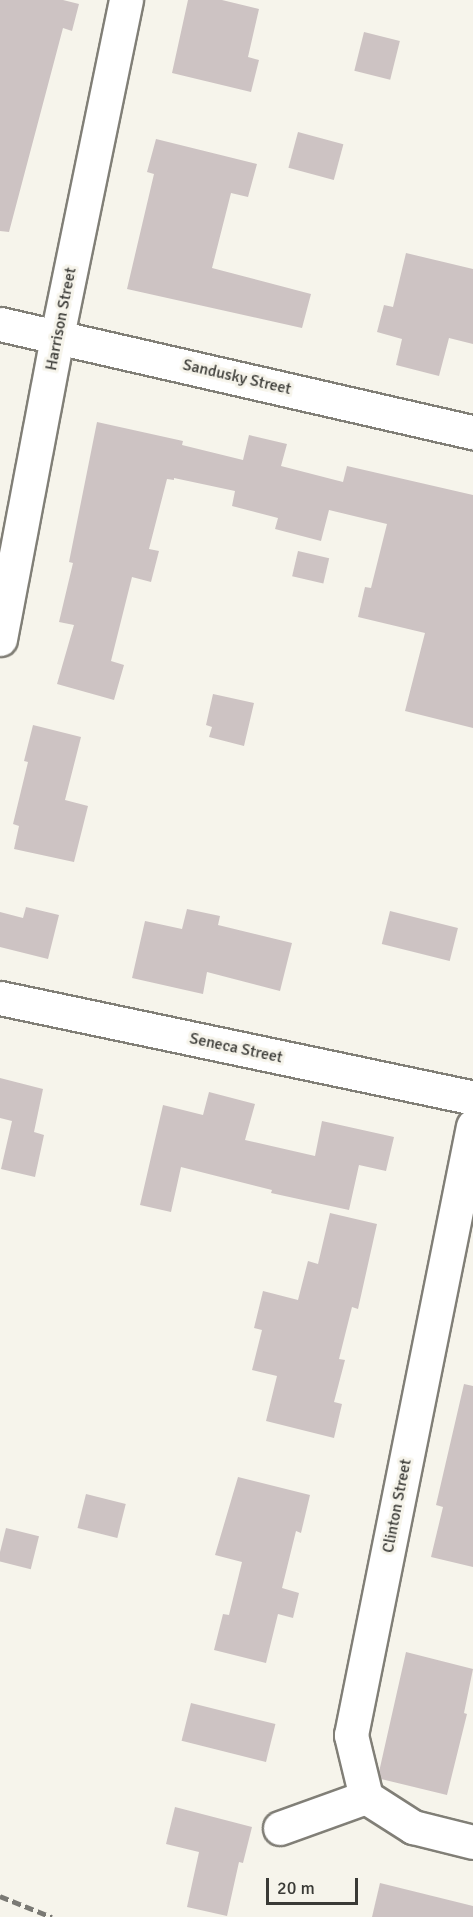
<!DOCTYPE html>
<html>
<head>
<meta charset="utf-8">
<style>
	body { margin:0 }
	#map { position:relative; width:473px; height:1917px; overflow:hidden; background:#f6f4eb; font-family:Signika,sans-serif }
	div>[style] { position:absolute }
	[style*='--x'] { left:calc(var(--x)*1px); top:calc(var(--y)*1px); width:calc(var(--w)*1px); rotate:calc(var(--a)*1deg) }
	.building>* { inset:0; background:#cdc3c3; transform-origin:0 0 }
	.roads { filter:drop-shadow(2px 0 #817f77) drop-shadow(-2px 0 #817f77) drop-shadow(0 2px #817f77) drop-shadow(0 -2px #817f77) }
	.minor>* { height:33px; margin:-16.5px; padding:0 16.5px; transform-origin:16.5px; border-radius:16.5px; background:#fff }
	.rail>* { height:4.5px; margin-top:-2.25px; transform-origin:0; background:repeating-linear-gradient(90deg,#7a7974 0 9px,transparent 0 13.5px) }
	span { translate:-50% -50%; white-space:nowrap; text-align:center; line-height:1.15; -webkit-text-stroke:6px #f6f4eb; paint-order:stroke }
	.street-label { font-size:16px; color:#3a3a36 }
	.scale { position:absolute; left:266px; top:1878px; width:92px; height:27px; box-sizing:border-box; border:3px solid #3a3a36; border-top:0; padding-left:8px; font-size:18px; line-height:21px; white-space:nowrap; color:#3a3a36; -webkit-text-stroke:4px #f6f4eb; paint-order:stroke }
</style>
</head>
<body>
<div id="map">
	<div class="building">
		<div style="clip-path:polygon(0 0,63px 0,79px 4px,72px 31px,63px 28px,9px 232px,0 231px)"></div>
		<div style="clip-path:polygon(188px 0,222px 0,259px 9px,248px 57px,259px 60px,251px 92px,172px 73px)"></div>
		<div style="left:364px;top:32px;width:37px;height:40px;rotate:14deg"></div>
		<div style="left:298px;top:132px;width:47px;height:37px;rotate:15deg"></div>
		<div style="clip-path:polygon(156px 139px,257px 164px,248px 197px,231px 193px,212px 268px,311px 294px,302px 328px,127px 289px,154px 174px,147px 172px)"></div>
		<div style="clip-path:polygon(406px 253px,473px 269px,473px 344px,449px 338px,439px 376px,396px 365px,402px 339px,377px 332px,384px 305px,393px 307px)"></div>
		<div style="clip-path:polygon(97px 422px,183px 441px,182px 445px,243px 460px,249px 435px,287px 444px,281px 466px,343px 482px,347px 466px,473px 495px,473px 728px,405px 711px,425px 633px,358px 617px,365px 587px,371px 588px,387px 524px,329px 510px,321px 541px,275px 529px,278px 518px,232px 506px,235px 491px,174px 478px,174px 480px,167px 479px,149px 549px,159px 551px,151px 582px,132px 577px,111px 661px,124px 665px,114px 700px,57px 684px,74px 625px,59px 622px,73px 563px,69px 562px)"></div>
		<div style="left:298px;top:551px;width:32px;height:26px;rotate:13deg"></div>
		<div style="clip-path:polygon(213px 694px,254px 703px,244px 746px,209px 737px,212px 727px,206px 725px)"></div>
		<div style="clip-path:polygon(33px 725px,81px 737px,65px 800px,88px 806px,74px 862px,14px 849px,19px 826px,13px 824px,28px 762px,24px 761px)"></div>
		<div style="clip-path:polygon(26px 907px,59px 915px,48px 959px,0 947px,0 912px,23px 918px)"></div>
		<div style="clip-path:polygon(187px 909px,220px 916px,218px 925px,292px 943px,280px 991px,207px 972px,203px 994px,132px 978px,145px 921px,182px 929px)"></div>
		<div style="left:390px;top:911px;width:70px;height:34px;rotate:14deg"></div>
		<div style="clip-path:polygon(0 1078px,43px 1089px,34px 1132px,44px 1135px,35px 1177px,1px 1169px,12px 1121px,0 1118px)"></div>
		<div style="clip-path:polygon(209px 1092px,255px 1104px,245px 1140px,315px 1156px,322px 1121px,394px 1137px,386px 1171px,359px 1165px,349px 1210px,271px 1193px,272px 1190px,181px 1167px,171px 1212px,140px 1205px,163px 1105px,203px 1115px)"></div>
		<div style="clip-path:polygon(330px 1213px,377px 1224px,358px 1309px,352px 1307px,339px 1359px,345px 1360px,334px 1402px,342px 1404px,334px 1438px,266px 1421px,277px 1376px,252px 1370px,262px 1330px,254px 1328px,263px 1291px,298px 1300px,308px 1261px,318px 1264px)"></div>
		<div style="clip-path:polygon(464px 1384px,473px 1386px,473px 1567px,431px 1557px,443px 1507px,436px 1505px)"></div>
		<div style="clip-path:polygon(238px 1477px,310px 1495px,301px 1533px,296px 1531px,282px 1588px,299px 1593px,293px 1618px,278px 1614px,266px 1663px,214px 1650px,223px 1614px,229px 1615px,242px 1562px,215px 1555px)"></div>
		<div style="left:86px;top:1494px;width:41px;height:35px;rotate:14deg"></div>
		<div style="left:6px;top:1528px;width:34px;height:34px;rotate:14deg"></div>
		<div style="clip-path:polygon(406px 1652px,473px 1669px,464px 1713px,467px 1714px,447px 1795px,381px 1779px,379px 1772px)"></div>
		<div style="left:191px;top:1703px;width:87px;height:39px;rotate:14deg"></div>
		<div style="clip-path:polygon(175px 1807px,252px 1827px,243px 1863px,239px 1862px,227px 1916px,187px 1907px,199px 1852px,166px 1844px)"></div>
		<div style="clip-path:polygon(380px 1883px,473px 1906px,473px 1917px,372px 1917px)"></div>
	</div>
	<div class="roads">
		<div class="minor">
			<div style="--x:0;--y:324;--w:485;--a:12.9"></div>
			<div style="--x:0;--y:639;--w:308;--a:-79.3"></div>
			<div style="--x:57;--y:336;--w:343;--a:-78.4"></div>
			<div style="--x:0;--y:998;--w:483;--a:11.9"></div>
			<div style="--x:366;--y:1797;--w:64;--a:-103.6"></div>
			<div style="--x:351;--y:1735;--w:621;--a:-78.67"></div>
			<div style="--x:366;--y:1797;--w:56;--a:32.6"></div>
			<div style="--x:413;--y:1827;--w:62;--a:14"></div>
			<div style="--x:280;--y:1828;--w:91;--a:-19.8"></div>
		</div>
	</div>
	<div class="rail">
		<div style="--x:0;--y:1896;--w:56;--a:22"></div>
	</div>
	<div class="street-label">
		<span style="left:61px;top:319px;rotate:-79deg">Harrison Street</span>
		<span style="left:237px;top:377px;rotate:13deg">Sandusky Street</span>
		<span style="left:236px;top:1048px;rotate:12deg">Seneca Street</span>
		<span style="left:397px;top:1506px;rotate:-79deg">Clinton Street</span>
	</div>
	<div class="scale">20 m</div>
</div>
</body>
</html>
